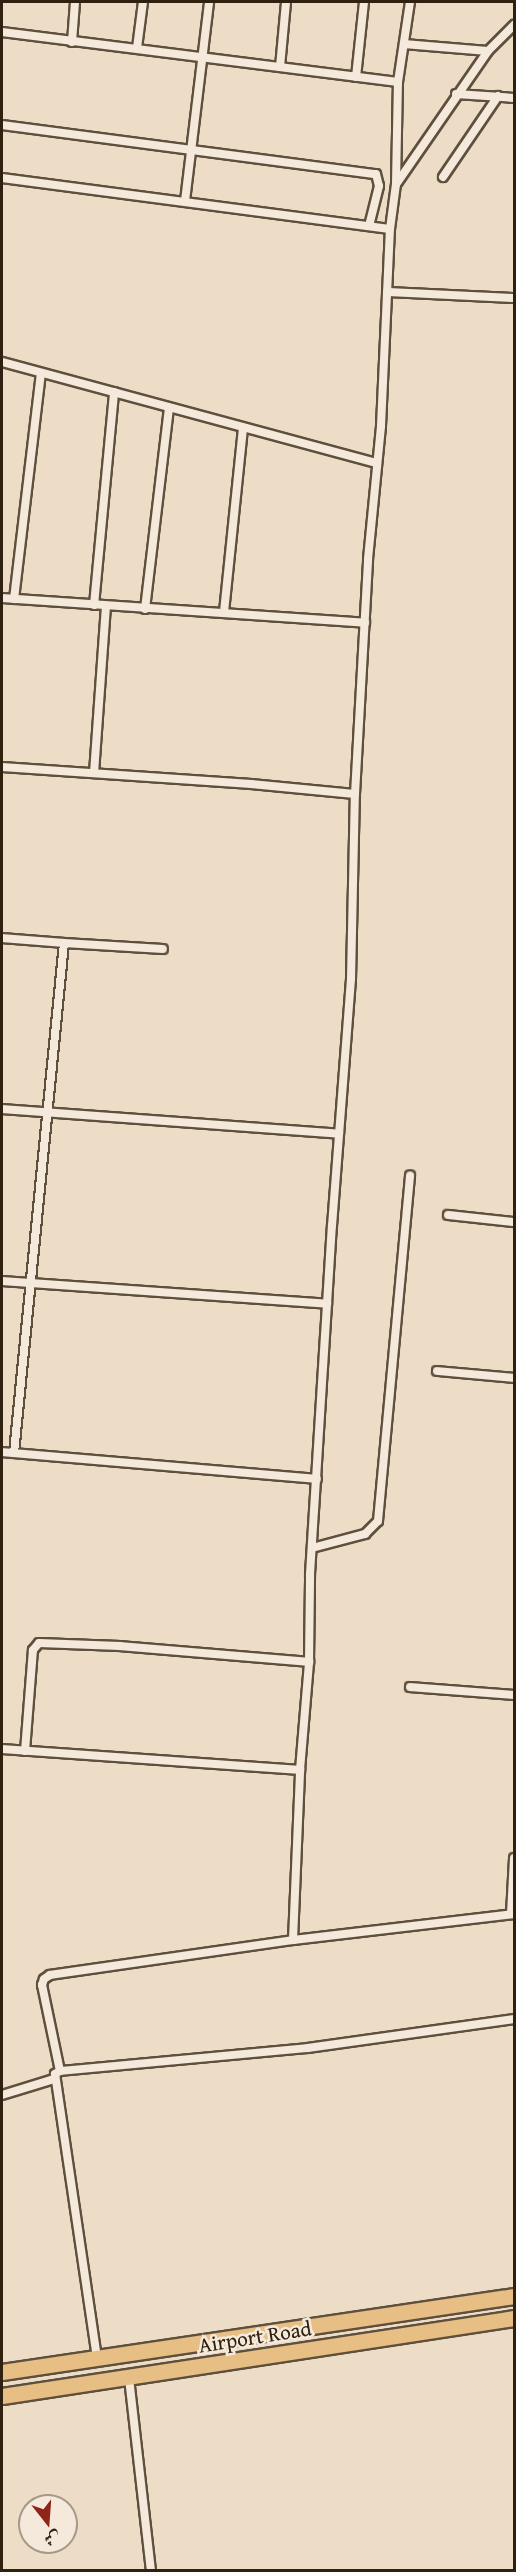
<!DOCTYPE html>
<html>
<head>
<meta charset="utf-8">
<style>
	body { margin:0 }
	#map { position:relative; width:516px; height:2572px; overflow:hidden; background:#eeddc6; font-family:"Gentium Book Plus",Amiri,serif }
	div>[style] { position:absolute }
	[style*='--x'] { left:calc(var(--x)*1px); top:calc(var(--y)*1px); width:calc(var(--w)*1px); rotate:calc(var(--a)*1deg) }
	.roads { filter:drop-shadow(2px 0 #5f4f3d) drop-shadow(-2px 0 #5f4f3d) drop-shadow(0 2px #5f4f3d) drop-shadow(0 -2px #5f4f3d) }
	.street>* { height:8px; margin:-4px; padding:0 4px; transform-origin:4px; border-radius:4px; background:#f4e9da }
	.highway>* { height:15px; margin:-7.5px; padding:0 7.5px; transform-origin:7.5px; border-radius:7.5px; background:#e7be83 }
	span { translate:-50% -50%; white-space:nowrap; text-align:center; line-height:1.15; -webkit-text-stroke:5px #f4e9da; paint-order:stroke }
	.street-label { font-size:21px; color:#2f200f }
	.frame { position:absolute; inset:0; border:3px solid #2f200f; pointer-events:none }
	.north { position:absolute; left:18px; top:2494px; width:60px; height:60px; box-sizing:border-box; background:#f4e9da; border:2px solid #a59989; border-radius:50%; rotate:163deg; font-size:16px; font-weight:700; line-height:24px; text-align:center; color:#2f200f }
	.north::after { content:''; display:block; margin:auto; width:21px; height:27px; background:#8f2418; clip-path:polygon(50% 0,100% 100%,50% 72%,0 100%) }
</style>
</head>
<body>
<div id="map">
	<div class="roads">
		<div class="street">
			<div style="--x:2;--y:32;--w:399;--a:7.2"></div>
			<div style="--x:72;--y:42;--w:40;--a:-85.7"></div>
			<div style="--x:404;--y:44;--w:84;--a:4.8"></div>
			<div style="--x:137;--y:48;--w:46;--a:-82.6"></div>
			<div style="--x:280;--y:67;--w:65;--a:-84.7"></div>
			<div style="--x:356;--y:77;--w:75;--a:-83.9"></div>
			<div style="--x:456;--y:94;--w:58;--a:3.9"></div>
			<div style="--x:2;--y:125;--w:377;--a:7.5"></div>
			<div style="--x:376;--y:174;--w:12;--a:76"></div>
			<div style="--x:379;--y:186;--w:41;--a:104"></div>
			<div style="--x:443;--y:177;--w:98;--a:-55.8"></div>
			<div style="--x:2;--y:178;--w:391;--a:7.5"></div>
			<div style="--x:397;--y:183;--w:160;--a:-55.4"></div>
			<div style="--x:488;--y:51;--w:37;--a:-45"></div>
			<div style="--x:185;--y:201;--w:200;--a:-83.1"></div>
			<div style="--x:387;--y:292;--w:127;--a:2.7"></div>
			<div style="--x:2;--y:362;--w:388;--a:15.1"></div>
			<div style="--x:2;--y:598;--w:364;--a:3.9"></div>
			<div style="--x:14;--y:599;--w:227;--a:-83.2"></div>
			<div style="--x:94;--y:605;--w:214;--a:-84.6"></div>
			<div style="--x:145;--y:609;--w:203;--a:-83.2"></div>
			<div style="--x:224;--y:612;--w:184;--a:-84.1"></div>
			<div style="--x:2;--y:767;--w:250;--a:3.9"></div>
			<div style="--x:251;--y:784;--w:104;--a:5.5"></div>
			<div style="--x:94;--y:773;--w:167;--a:-85.9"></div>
			<div style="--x:2;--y:938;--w:62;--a:4.6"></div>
			<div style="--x:2;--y:1109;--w:338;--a:4.2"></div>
			<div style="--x:448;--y:1215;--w:66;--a:6.1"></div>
			<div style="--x:2;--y:1281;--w:326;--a:4"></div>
			<div style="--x:437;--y:1371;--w:77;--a:5.2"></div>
			<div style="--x:2;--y:1452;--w:316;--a:4.9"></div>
			<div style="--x:14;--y:1453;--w:512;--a:-84.4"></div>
			<div style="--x:64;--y:943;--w:99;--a:3.5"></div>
			<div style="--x:312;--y:1548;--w:55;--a:-14.8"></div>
			<div style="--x:365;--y:1534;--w:18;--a:-45"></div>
			<div style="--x:378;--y:1521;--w:347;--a:-84.7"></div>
			<div style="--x:410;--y:1687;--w:104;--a:4.4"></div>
			<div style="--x:2;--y:1749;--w:299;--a:4"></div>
			<div style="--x:25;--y:1751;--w:101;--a:-85.5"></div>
			<div style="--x:33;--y:1650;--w:9;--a:-49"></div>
			<div style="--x:39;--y:1643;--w:81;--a:2.1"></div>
			<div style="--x:120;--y:1646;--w:190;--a:4.8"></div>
			<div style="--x:511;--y:1914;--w:56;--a:-86.9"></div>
			<div style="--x:293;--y:1940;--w:170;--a:-87.6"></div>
			<div style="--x:300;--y:1770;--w:108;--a:-85.2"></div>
			<div style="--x:309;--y:1662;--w:88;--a:-89.3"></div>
			<div style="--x:310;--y:1574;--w:349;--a:-86.4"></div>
			<div style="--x:332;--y:1226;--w:248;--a:-85.6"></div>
			<div style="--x:351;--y:979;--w:185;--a:-88.8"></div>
			<div style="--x:355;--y:794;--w:235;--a:-86.8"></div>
			<div style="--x:368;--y:559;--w:134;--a:-84.4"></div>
			<div style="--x:381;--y:426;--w:197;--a:-87.4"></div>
			<div style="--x:390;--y:229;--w:45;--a:-82.4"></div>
			<div style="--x:396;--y:184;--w:102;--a:-88.9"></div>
			<div style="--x:398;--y:82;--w:81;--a:-81.5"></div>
			<div style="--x:60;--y:2071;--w:88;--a:-101.8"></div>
			<div style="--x:42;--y:1985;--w:6;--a:-72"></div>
			<div style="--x:44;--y:1979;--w:7;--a:-34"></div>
			<div style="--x:50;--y:1975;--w:246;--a:-8.2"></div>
			<div style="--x:293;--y:1940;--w:223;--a:-6.7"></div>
			<div style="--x:2;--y:2095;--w:54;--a:-17.1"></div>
			<div style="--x:97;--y:2358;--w:287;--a:-98.4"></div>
			<div style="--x:55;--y:2074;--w:6;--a:-31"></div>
			<div style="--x:60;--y:2071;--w:249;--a:-5.3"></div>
			<div style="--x:308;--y:2048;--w:208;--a:-8"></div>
			<div style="--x:129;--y:2378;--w:193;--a:83.5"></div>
		</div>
		<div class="highway">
			<div style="--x:2;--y:2372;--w:518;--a:-8.44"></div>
			<div style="--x:2;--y:2396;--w:518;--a:-8.66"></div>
		</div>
	</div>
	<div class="street-label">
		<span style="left:255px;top:2337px;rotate:-9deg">Airport Road</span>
	</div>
	<div class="frame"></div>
	<div class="north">ش</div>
</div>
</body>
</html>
